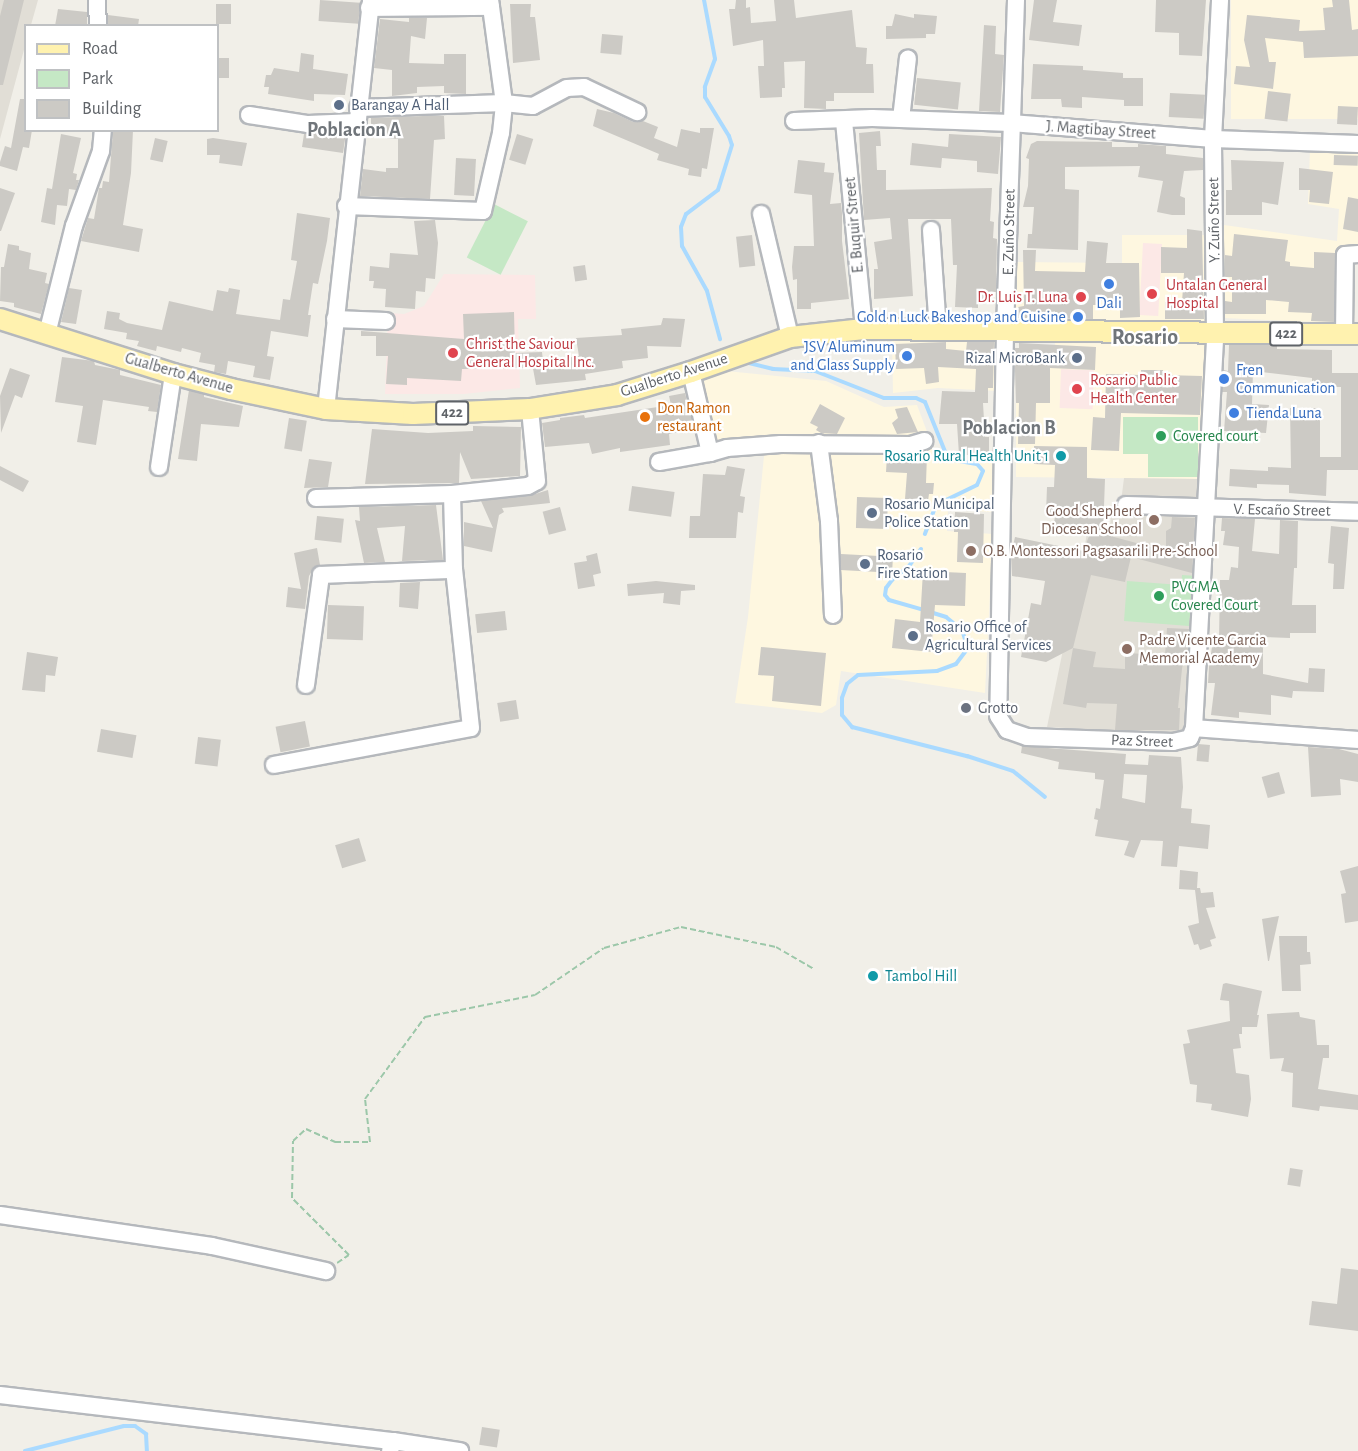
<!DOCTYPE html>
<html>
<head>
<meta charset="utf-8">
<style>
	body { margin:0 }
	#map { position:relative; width:1358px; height:1451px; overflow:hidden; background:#f1efe8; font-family:"Alegreya Sans",sans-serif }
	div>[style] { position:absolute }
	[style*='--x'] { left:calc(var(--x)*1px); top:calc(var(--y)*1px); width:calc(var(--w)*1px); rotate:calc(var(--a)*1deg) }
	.commercial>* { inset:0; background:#fef7e0; transform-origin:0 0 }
	.education>* { inset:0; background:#e1ded6 }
	.medical>* { inset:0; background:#fce8e6; transform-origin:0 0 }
	.green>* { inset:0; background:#c5e8c5; transform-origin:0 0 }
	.stream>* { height:4px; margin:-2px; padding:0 2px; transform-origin:2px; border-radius:2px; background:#aadaff }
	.building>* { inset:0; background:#cccac5; transform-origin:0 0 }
	.path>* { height:2px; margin-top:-1px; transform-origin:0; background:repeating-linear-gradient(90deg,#9cc7a9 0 6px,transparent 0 9px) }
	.roads { filter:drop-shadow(2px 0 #b5b8bc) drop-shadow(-2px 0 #b5b8bc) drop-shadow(0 2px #b5b8bc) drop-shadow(0 -2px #b5b8bc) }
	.minor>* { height:16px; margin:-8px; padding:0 8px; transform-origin:8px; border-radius:8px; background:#fff }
	.major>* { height:20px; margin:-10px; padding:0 10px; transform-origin:10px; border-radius:10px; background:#fff2af }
	.dots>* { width:16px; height:16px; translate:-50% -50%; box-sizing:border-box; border:3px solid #fff; border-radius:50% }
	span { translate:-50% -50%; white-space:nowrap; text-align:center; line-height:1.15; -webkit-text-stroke:4.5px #fff; paint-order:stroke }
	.shield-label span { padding:2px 4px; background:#fff; border:2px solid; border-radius:4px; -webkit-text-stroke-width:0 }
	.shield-label { font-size:15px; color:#5f6368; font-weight:700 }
	.service-label { font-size:16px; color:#4e5e75 }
	.left { translate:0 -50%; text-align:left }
	.right { translate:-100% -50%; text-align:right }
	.street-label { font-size:16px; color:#5f6368 }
	.health-label { font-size:16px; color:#be3a42 }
	.shop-label { font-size:16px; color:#366cbe }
	.food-label { font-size:16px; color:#c56008 }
	.leisure-label { font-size:16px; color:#27864d }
	.culture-label { font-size:16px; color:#0d838f }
	.education-label { font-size:16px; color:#785e54 }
	.worship-label { font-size:16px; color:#5b616d }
	.quarter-label { font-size:20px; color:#70757a; font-weight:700 }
	.district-label { font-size:22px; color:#70757a; font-weight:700 }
	.legend { position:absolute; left:24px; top:24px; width:195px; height:108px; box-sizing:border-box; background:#fff; border:2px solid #bfc1c3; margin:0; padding:8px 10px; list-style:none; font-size:18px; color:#5f6368 }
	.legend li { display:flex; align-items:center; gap:12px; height:30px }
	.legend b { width:30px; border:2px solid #bfc1c3 }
</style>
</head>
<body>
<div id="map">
	<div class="commercial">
		<div style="left:1231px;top:0;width:127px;height:119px"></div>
		<div style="clip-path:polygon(1310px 150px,1358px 151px,1358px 250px,1342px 251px,1338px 323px,1223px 318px,1224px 225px,1337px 241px,1339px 209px,1308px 204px)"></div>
		<div style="clip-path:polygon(1122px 235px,1209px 235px,1207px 321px,1015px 319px,1016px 262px,1122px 263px)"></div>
		<div style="clip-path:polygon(892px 341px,1000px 341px,998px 391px,938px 388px,893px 393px)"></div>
		<div style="clip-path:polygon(1055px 343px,1205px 344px,1204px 415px,1198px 479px,1016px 477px,1016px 366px,1054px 365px)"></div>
		<div style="clip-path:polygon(726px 371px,826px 381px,884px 407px,917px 405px,938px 461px,993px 462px,992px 512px,948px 509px,947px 531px,993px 534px,985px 693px,841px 671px,836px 705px,822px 713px,735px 703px,748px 617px,764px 456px,705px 457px,690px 379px)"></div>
	</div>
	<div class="education">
		<div style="clip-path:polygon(0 0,38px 0,31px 25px,26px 26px,25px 46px,0 139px)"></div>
		<div style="clip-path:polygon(1124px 478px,1198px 479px,1187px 723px,1186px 729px,1180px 734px,1047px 727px,1088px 529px,1110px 533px,1111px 510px,1120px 510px)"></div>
	</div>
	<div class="medical">
		<div style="left:1143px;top:243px;width:19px;height:72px;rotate:3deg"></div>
		<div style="clip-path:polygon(444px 274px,535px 275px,536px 319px,518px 319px,520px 388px,464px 394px,385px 394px,388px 313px,404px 314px,424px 306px)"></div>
		<div style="left:1061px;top:369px;width:33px;height:39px;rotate:2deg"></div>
	</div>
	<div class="green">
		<div style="left:494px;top:204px;width:38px;height:60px;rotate:27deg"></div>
		<div style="clip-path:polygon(1123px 417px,1198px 417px,1198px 477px,1148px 477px,1148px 454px,1123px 454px)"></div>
		<div style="clip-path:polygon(1182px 575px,1198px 576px,1197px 592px,1192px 592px,1189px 626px,1124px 621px,1127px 581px,1181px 585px)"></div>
	</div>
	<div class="stream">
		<div style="--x:704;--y:0;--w:60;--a:79.4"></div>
		<div style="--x:715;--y:59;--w:30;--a:110"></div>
		<div style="--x:705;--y:87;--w:10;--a:90"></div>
		<div style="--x:705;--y:97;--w:46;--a:58.4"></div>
		<div style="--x:729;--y:136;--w:9;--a:72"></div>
		<div style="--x:732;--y:145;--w:47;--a:107.3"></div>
		<div style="--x:718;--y:190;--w:40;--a:143"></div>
		<div style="--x:686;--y:214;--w:14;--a:111"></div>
		<div style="--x:681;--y:227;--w:19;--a:87"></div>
		<div style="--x:682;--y:246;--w:51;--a:60.9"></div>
		<div style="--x:707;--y:291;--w:50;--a:74.8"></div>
		<div style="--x:749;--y:363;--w:25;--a:14"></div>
		<div style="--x:773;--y:369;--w:42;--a:2.7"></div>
		<div style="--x:815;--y:371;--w:74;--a:21.4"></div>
		<div style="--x:884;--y:398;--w:32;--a:0"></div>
		<div style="--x:916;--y:398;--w:10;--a:24"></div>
		<div style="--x:925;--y:402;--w:61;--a:68"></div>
		<div style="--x:948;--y:459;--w:29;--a:10"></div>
		<div style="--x:977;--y:464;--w:9;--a:49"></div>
		<div style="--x:983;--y:471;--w:15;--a:113"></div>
		<div style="--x:977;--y:485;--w:46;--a:154"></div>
		<div style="--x:936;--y:505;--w:31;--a:111"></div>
		<div style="--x:921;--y:549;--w:21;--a:125"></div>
		<div style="--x:909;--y:566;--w:22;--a:141"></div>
		<div style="--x:892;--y:580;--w:10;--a:127"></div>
		<div style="--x:886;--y:588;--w:7;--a:98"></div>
		<div style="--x:885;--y:595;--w:6;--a:51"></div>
		<div style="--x:889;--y:600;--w:35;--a:16"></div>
		<div style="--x:930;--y:612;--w:17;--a:17"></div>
		<div style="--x:946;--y:617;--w:21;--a:39"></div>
		<div style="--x:962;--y:630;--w:19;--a:72"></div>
		<div style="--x:968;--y:648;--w:20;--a:127"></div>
		<div style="--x:956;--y:664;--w:20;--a:160"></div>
		<div style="--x:937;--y:671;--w:79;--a:177.1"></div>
		<div style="--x:858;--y:675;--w:14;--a:141"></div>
		<div style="--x:847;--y:684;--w:15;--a:110"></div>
		<div style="--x:842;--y:698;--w:17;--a:90"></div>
		<div style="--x:842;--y:715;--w:16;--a:50"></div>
		<div style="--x:852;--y:727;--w:119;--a:14.2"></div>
		<div style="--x:967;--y:756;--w:48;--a:18.1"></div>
		<div style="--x:1013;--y:771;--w:41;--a:39.1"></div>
		<div style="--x:25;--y:1451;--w:102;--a:-14.2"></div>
		<div style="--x:124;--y:1426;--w:11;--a:0"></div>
		<div style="--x:135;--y:1426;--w:14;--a:36"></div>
		<div style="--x:146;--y:1434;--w:17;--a:87"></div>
	</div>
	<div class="building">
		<div style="clip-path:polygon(4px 0,24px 0,3px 85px,0 85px,0 16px)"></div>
		<div style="left:320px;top:0;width:40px;height:21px;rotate:4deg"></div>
		<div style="clip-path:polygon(736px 0,746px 0,746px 8px,750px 7px,751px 23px,776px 21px,774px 0,794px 0,796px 18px,852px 10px,856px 47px,867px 48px,866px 64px,873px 64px,874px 93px,834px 93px,834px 101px,826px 101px,826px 109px,804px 108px,805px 61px,784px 62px,785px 88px,782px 88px,782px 97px,760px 98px,758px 66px,764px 66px,763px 40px,733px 46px,729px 9px,735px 9px)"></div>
		<div style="clip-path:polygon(1034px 0,1057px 0,1053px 22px,1082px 25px,1079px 46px,1029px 40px)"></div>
		<div style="clip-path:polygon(1156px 0,1206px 0,1202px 56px,1179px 55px,1179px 33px,1155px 32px)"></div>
		<div style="clip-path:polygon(1332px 0,1349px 0,1352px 30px,1358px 29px,1358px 56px,1304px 58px,1303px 42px,1265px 38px,1269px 62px,1276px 62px,1273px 89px,1234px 84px,1236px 66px,1250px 67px,1244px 40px,1247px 15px,1300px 20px,1299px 31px,1325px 30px,1323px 8px,1333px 7px)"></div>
		<div style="left:216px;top:4px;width:15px;height:20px"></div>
		<div style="clip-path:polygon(510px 4px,531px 4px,530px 17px,535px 17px,540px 60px,513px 63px)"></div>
		<div style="clip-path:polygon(58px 9px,87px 12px,87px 26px,55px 26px)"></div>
		<div style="clip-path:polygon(895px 14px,914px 18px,914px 14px,937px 16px,935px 34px,926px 34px,926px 38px,886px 39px,886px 26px,892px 26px)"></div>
		<div style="clip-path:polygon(108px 15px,139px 19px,138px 26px,108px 26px)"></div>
		<div style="clip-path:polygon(409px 18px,427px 18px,425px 39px,411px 36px,409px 63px,444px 64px,444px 54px,466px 54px,466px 94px,444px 93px,444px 86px,417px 87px,417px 93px,392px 96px,392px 70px,374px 68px,380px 19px,409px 22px)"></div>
		<div style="clip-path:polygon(984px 25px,996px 26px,995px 54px,1004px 55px,1000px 112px,979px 111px)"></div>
		<div style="left:602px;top:34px;width:21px;height:19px;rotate:5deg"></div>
		<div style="clip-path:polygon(301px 53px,314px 55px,313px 69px,348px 74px,345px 95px,314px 94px,314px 101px,268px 94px,269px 87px,264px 87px,266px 75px,271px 75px,274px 68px,299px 72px)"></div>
		<div style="left:218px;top:58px;width:11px;height:20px"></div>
		<div style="clip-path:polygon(1033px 64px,1083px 66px,1083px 70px,1123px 73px,1123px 78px,1143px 78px,1143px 106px,1124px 106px,1124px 100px,1082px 97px,1082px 108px,1062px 107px,1061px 99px,1031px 99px)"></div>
		<div style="left:917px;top:78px;width:44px;height:27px;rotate:6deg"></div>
		<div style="left:1268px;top:91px;width:23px;height:28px;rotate:7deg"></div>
		<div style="left:1170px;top:93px;width:35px;height:24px;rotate:3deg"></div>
		<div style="clip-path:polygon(20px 99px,26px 99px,26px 130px,32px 130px,29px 148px,23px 147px,17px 171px,0 166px,0 162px,5px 146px,11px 148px)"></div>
		<div style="left:1338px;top:106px;width:20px;height:18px;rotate:3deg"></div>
		<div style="clip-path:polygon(597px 109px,614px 113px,633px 122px,643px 121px,658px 127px,654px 138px,677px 147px,681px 129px,700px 133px,700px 128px,714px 128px,707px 169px,702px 168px,701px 177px,688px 175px,689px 169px,657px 160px,659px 154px,593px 126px)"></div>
		<div style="clip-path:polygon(423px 116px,444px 116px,445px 139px,434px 140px,430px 199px,360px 196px,363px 169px,386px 172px,386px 168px,398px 168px,398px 139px,371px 137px,371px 118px)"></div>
		<div style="clip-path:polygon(113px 130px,133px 130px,131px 173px,123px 225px,143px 229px,139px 252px,81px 241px,88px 218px,94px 219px,99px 188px,102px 188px,103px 181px,109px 182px)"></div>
		<div style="clip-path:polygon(880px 131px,881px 146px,876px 146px,877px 170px,886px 170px,886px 190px,992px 188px,990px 221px,994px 222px,993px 238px,997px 239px,996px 292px,991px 292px,991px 301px,978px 301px,978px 308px,955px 307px,957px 265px,953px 265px,951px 219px,908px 219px,913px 296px,874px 299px,874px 269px,878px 269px,874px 242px,892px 239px,890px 218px,864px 220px,859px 133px)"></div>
		<div style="clip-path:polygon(346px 133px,343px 153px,302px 147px,304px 134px)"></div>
		<div style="clip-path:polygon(61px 134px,81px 138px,73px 173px,77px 174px,76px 180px,79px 180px,76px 190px,69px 189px,67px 206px,57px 205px,55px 225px,41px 222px,47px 188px,52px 189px)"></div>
		<div style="left:517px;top:134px;width:17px;height:27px;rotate:17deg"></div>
		<div style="clip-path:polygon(949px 134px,1001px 137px,998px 174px,977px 172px,977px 161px,942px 158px,941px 168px,910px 165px,912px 143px,948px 147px)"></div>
		<div style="left:155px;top:138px;width:13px;height:22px;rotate:13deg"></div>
		<div style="clip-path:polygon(213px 138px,247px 143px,242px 166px,219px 163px,220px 155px,207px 155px,207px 139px)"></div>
		<div style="clip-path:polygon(1037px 141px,1112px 142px,1112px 147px,1138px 147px,1138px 144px,1166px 146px,1166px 154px,1203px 158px,1203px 170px,1184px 171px,1180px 196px,1185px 198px,1185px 215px,1172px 215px,1157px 212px,1163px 181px,1138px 177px,1140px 166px,1065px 167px,1065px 189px,1079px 190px,1078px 250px,1027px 248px,1028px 234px,1032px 234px,1034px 207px,1023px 207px,1028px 186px,1029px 159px,1026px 158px,1031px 144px)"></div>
		<div style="left:1334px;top:155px;width:24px;height:10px;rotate:2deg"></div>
		<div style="left:456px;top:158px;width:20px;height:37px;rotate:3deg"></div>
		<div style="clip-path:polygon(798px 160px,825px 163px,824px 172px,834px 173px,830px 204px,841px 203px,842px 213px,842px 241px,849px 299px,811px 303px,811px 309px,797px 309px,797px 279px,793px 280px,792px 267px,794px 246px,814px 246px,812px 195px,794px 193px)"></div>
		<div style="clip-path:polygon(1231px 160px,1284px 162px,1278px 205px,1262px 202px,1262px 215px,1226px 215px,1226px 190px,1232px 190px)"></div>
		<div style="clip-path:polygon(1299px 168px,1333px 172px,1329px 204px,1309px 202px,1310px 190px,1299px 190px)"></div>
		<div style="clip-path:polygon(0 188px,15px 193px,1px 231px,0 231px)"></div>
		<div style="clip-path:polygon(1348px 197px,1358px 199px,1358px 232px,1343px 229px)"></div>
		<div style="clip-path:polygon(297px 213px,330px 218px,327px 241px,318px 284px,313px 283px,308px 315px,311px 315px,308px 337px,271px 331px,267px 356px,274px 357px,270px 380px,253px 377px,255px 366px,228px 361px,226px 374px,214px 372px,215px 365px,199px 362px,201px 353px,182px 348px,181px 352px,157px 346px,156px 351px,137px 346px,139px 341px,126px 339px,127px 333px,104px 329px,107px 311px,120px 313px,119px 319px,127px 323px,162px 330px,169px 301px,213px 311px,217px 290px,228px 292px,229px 288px,240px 290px,236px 314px,280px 320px,283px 299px,290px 300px,297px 261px,291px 260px)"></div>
		<div style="clip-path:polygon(435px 220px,438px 243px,435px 279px,426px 278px,425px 292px,416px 291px,415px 309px,385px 307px,386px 289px,373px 288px,374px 281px,369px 281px,370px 266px,389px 268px,390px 253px,418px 255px,414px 221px)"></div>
		<div style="clip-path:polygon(1187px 229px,1202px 231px,1204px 319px,1165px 319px,1165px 302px,1182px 302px,1184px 273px,1161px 273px,1161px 247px,1187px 248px)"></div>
		<div style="clip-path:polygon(1234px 234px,1288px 240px,1285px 261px,1290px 262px,1290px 266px,1314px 268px,1314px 252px,1335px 253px,1334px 322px,1311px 321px,1312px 313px,1288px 312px,1289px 302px,1266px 300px,1266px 314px,1225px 314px,1225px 301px,1232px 302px,1232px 277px,1225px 277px,1225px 255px,1232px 256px)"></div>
		<div style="left:752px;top:235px;width:31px;height:16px;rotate:84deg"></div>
		<div style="clip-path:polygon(1087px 241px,1108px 243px,1106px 263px,1139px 263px,1140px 317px,1120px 318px,1120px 301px,1099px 301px,1099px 305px,1093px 305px,1093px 319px,1018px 318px,1018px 307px,1024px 306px,1023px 250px,1036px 250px,1035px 271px,1085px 272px)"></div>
		<div style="clip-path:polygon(8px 244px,19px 246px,19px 250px,31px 253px,29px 269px,47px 273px,45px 283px,49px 284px,41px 314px,14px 307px,14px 303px,0 301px,1px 267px,4px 267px)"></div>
		<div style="left:585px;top:265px;width:15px;height:12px;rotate:82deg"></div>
		<div style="clip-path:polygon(69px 288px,82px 290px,76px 324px,61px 322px)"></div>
		<div style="clip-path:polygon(514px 312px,515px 353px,542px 352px,543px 361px,579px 356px,576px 338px,622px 335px,621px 329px,661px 325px,663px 318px,685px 319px,681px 347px,647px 346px,648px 358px,622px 361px,623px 368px,585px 374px,586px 380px,536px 385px,532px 363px,527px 364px,526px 368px,462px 369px,461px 381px,407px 378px,407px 385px,386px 384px,388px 356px,376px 356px,376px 336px,361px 336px,361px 331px,464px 339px,463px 314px)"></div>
		<div style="clip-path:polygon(946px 342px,946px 349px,966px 351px,967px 342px,994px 342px,993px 388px,988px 388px,988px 403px,983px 403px,985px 437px,989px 437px,989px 455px,959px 455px,957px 424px,939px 424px,942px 391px,975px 392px,976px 369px,938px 367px,939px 382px,926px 384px,924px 368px,896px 369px,895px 344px)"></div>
		<div style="clip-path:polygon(1019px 343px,1096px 347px,1095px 370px,1050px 368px,1050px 403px,1036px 403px,1035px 444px,1018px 444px,1019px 403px,1016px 403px,1015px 371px,1015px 348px,1019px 348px)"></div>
		<div style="clip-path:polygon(1229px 345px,1277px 345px,1277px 349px,1332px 350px,1332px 373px,1358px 373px,1358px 470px,1327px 470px,1326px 496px,1289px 493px,1289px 485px,1257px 484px,1257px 488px,1229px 486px,1230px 469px,1268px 471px,1268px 467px,1291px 468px,1290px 408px,1320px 408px,1320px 457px,1341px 457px,1341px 387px,1312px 387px,1312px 378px,1253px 371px,1252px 404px,1269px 405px,1266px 433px,1224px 431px,1227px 392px,1222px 392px,1224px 370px,1228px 371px)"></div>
		<div style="clip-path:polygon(62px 357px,94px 361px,95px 365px,120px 370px,120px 375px,161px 385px,157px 412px,148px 411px,149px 407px,103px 400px,96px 445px,77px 442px,83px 406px,55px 402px)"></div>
		<div style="clip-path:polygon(10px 368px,30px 375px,22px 398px,15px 395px,1px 433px,0 396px)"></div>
		<div style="clip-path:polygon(1141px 370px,1163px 370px,1163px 375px,1202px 376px,1200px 415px,1121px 413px,1119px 451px,1091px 450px,1093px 417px,1105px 418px,1106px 374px,1141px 375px)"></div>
		<div style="clip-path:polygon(189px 390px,204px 394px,204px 397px,243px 406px,239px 427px,201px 424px,197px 461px,178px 459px)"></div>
		<div style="clip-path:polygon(685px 393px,694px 429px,669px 434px,670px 445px,620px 452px,620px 448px,592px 454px,589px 443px,545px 447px,542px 423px,560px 420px,560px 418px,584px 415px,585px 418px,671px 405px,669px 396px)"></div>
		<div style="clip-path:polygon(820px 404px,845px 418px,837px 434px,821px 433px,816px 430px,818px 427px,810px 423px)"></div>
		<div style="clip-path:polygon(907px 407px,918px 432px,897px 434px,892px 423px,898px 418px,895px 409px)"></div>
		<div style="left:289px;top:418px;width:18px;height:31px;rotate:9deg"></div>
		<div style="clip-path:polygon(473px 426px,521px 427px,520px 476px,471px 479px,460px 452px,459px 483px,365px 484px,372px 429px,428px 433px,473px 431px)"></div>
		<div style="clip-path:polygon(1034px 446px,1087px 447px,1087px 478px,1105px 479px,1103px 534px,1166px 551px,1166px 531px,1171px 528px,1172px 517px,1195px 518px,1192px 573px,1131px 557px,1125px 582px,1091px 575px,1073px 648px,1046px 662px,1021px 657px,1031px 603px,1041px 605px,1045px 581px,1012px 576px,1011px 555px,1015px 537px,1083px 551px,1092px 529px,1054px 526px,1055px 513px,1046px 513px,1047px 487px,1054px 487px,1055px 465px,1034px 464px)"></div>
		<div style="clip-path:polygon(927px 454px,926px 483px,934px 483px,933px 494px,929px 494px,928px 501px,905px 499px,907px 473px,886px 472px,887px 455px)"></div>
		<div style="clip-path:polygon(309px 459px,332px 462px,328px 487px,304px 488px)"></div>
		<div style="clip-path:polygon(0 466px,29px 481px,23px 492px,0 480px)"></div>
		<div style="clip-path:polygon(727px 466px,745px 469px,740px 496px,745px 497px,743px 513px,738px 512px,736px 538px,689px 538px,690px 516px,700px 516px,703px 474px,725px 475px)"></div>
		<div style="left:632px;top:486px;width:43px;height:25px;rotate:8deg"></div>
		<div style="clip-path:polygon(548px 490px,550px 503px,502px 508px,504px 512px,499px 515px,492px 552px,464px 546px,464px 522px,493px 528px,481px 501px,529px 496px)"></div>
		<div style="left:857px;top:497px;width:31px;height:31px;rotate:2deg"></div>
		<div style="clip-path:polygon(436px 505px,443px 560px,402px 561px,405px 526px,377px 528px,385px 562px,364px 563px,355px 520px,360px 521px,359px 507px)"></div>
		<div style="left:560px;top:507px;width:24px;height:18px;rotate:75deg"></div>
		<div style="clip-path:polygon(955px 512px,984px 514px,983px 563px,957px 562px,958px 532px,954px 532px)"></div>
		<div style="left:317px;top:516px;width:27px;height:24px;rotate:6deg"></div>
		<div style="clip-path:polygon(1222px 518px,1255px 519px,1252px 551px,1279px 554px,1280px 520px,1298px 521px,1297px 568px,1294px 568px,1292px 605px,1316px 605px,1316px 633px,1290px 633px,1290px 638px,1263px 637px,1263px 674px,1308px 683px,1309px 668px,1325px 669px,1324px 692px,1293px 691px,1292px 698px,1271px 695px,1271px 715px,1239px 712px,1239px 718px,1211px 715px,1215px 683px,1208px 683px,1209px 667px,1213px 640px,1219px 641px,1220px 580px,1229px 580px,1231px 567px,1238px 568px,1239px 547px,1223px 545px,1225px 531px,1221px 531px)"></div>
		<div style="clip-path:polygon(1331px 526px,1349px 528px,1344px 589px,1333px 589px,1334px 564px,1328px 563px)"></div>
		<div style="clip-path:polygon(317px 548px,320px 565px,313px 569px,309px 576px,305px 609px,286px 607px,288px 587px,301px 589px,294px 553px)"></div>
		<div style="clip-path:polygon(597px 553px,601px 573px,593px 575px,595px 586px,578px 589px,574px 563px,587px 561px,586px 556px)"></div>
		<div style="left:841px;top:554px;width:52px;height:16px;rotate:3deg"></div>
		<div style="clip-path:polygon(923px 571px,966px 573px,965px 606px,935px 605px,931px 652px,892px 648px,895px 619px,920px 622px)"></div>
		<div style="clip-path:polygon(656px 581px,695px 585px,695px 590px,681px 591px,680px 605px,663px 603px,664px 593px,628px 596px,627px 584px)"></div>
		<div style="clip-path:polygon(420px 582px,418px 609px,399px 607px,400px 583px)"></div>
		<div style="left:328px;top:605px;width:36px;height:34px;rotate:2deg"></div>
		<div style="left:505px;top:611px;width:19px;height:30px;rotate:84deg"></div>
		<div style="clip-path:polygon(1167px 628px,1189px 629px,1187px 663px,1183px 663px,1182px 669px,1178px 708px,1180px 708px,1179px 730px,1115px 730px,1117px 704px,1087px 703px,1086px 708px,1063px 704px,1073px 648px,1096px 652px,1093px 667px,1125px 669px,1125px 653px,1165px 655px)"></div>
		<div style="clip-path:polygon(761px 647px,826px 653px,821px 706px,772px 701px,774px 676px,758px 675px)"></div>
		<div style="clip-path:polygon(27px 652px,58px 657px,55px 676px,46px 675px,45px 692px,22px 690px)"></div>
		<div style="left:516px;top:700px;width:19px;height:19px;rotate:81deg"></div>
		<div style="left:305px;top:721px;width:26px;height:30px;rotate:79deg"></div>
		<div style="left:101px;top:729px;width:36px;height:23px;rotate:10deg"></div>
		<div style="left:198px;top:737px;width:23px;height:27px;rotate:7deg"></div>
		<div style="left:1198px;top:744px;width:12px;height:17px;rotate:5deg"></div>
		<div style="clip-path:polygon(evenodd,1022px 746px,1126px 754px,1125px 764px,1148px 765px,1149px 755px,1181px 757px,1183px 787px,1181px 808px,1192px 809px,1191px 823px,1210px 825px,1208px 849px,1179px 846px,1177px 867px,1161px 866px,1163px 841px,1141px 840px,1134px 858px,1124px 855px,1129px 841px,1095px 836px,1098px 820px,1094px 819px,1096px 808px,1100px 809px,1104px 780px,1095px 779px,1095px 773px,1058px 769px,1059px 762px,1021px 753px,1022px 746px,1124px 774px,1147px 775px,1145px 803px,1122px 798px,1124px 774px)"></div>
		<div style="clip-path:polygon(1308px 747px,1339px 749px,1358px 754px,1358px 782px,1340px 779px,1341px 795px,1311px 797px)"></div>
		<div style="left:1279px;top:772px;width:22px;height:18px;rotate:74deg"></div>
		<div style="left:359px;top:838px;width:24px;height:25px;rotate:73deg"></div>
		<div style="clip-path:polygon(1358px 866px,1358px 921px,1345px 923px,1341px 894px,1346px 893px,1340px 871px)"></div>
		<div style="clip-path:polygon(1180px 870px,1198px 872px,1197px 888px,1200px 888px,1201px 893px,1213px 892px,1215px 907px,1206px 908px,1216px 938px,1210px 940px,1212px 946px,1200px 950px,1198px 944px,1194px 945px,1188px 926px,1199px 923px,1195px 890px,1179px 889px)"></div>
		<div style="clip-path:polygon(1279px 916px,1269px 961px,1268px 961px,1262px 919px)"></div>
		<div style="clip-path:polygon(1279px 936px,1307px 936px,1307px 952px,1310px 952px,1311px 964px,1300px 965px,1301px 991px,1282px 991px)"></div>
		<div style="clip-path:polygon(1226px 983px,1262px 991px,1257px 1015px,1259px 1015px,1257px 1027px,1242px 1027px,1242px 1034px,1239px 1034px,1241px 1048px,1233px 1049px,1236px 1073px,1249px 1075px,1251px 1099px,1248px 1117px,1211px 1110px,1212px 1104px,1196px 1102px,1197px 1085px,1190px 1084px,1183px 1044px,1190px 1043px,1187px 1030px,1230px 1021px,1229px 1001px,1220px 1000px,1223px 984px)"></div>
		<div style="clip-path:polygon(1299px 1012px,1300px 1017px,1315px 1020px,1317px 1045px,1329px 1045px,1329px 1058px,1323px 1058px,1318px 1089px,1358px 1095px,1358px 1110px,1320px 1106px,1319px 1111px,1292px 1107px,1293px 1073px,1281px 1071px,1284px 1058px,1270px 1059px,1267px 1014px)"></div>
		<div style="left:1290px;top:1168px;width:13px;height:17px;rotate:9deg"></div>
		<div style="clip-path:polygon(1341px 1268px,1358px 1270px,1358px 1331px,1309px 1325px,1312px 1301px,1337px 1304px)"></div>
		<div style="left:482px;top:1427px;width:18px;height:18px;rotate:9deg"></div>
	</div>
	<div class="path">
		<div style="--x:337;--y:1263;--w:14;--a:-34"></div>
		<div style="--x:349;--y:1255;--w:81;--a:-135"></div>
		<div style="--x:292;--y:1198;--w:57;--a:-89"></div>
		<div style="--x:293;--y:1141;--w:18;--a:-43"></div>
		<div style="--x:306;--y:1129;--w:32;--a:24"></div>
		<div style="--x:335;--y:1142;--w:35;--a:0"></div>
		<div style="--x:370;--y:1142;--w:43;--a:-96.6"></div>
		<div style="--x:365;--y:1099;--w:102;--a:-53.8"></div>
		<div style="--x:425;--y:1017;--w:112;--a:-11.3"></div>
		<div style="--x:535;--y:995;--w:83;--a:-34.3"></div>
		<div style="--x:604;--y:948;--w:80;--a:-15.3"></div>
		<div style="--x:681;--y:927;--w:97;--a:11.9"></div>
		<div style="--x:776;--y:947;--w:44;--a:30.1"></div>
	</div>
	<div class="roads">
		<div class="minor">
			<div style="--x:97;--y:0;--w:26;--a:88"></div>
			<div style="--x:1016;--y:0;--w:331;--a:91.9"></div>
			<div style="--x:1005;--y:331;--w:385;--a:91"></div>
			<div style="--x:998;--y:716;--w:17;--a:57"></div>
			<div style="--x:1007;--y:730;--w:21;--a:19"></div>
			<div style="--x:1027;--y:737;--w:146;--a:2"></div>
			<div style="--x:1173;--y:742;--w:17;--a:-13"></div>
			<div style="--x:1190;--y:738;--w:11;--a:-68"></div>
			<div style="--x:1194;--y:728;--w:395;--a:-86.9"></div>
			<div style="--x:1215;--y:334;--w:195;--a:-90.6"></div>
			<div style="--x:1213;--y:139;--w:139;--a:-87.1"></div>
			<div style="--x:369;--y:8;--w:122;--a:-0.5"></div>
			<div style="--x:358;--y:108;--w:146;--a:-2"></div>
			<div style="--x:504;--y:103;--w:29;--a:6"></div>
			<div style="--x:533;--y:106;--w:38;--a:-28"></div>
			<div style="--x:567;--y:88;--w:17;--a:-3"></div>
			<div style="--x:584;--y:87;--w:59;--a:25.3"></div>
			<div style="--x:249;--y:115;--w:60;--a:8.7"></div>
			<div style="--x:308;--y:124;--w:48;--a:-2.4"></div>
			<div style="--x:901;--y:119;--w:61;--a:-83.5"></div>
			<div style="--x:794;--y:121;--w:78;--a:-2.2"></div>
			<div style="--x:872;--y:118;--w:139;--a:2.1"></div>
			<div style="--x:1011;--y:123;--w:203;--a:4.5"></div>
			<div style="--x:1213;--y:139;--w:145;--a:2"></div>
			<div style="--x:844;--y:121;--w:209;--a:84.5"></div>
			<div style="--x:346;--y:206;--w:137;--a:2.1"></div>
			<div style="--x:483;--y:211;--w:80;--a:-77"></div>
			<div style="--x:501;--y:133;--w:30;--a:-84"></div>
			<div style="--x:504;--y:103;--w:104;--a:-97.7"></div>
			<div style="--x:761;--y:214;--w:126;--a:76.7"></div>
			<div style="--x:931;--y:230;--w:100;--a:86"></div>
			<div style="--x:335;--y:319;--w:51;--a:2.2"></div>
			<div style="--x:47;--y:334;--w:111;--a:-76"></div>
			<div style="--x:74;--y:226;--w:80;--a:-70.2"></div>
			<div style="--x:101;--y:151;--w:21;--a:-85"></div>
			<div style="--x:1344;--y:334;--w:79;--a:-89.3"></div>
			<div style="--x:1345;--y:255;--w:13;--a:-4"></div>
			<div style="--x:326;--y:409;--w:411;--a:-83.7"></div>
			<div style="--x:819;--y:443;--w:79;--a:82.7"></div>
			<div style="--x:829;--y:521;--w:94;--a:87.6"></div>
			<div style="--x:710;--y:453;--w:18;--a:-16"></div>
			<div style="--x:727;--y:448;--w:54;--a:-4.2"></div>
			<div style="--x:781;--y:444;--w:130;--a:0.4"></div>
			<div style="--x:911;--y:445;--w:14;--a:-17"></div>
			<div style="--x:659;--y:462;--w:52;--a:-10"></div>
			<div style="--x:710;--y:453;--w:83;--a:-103.2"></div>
			<div style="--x:159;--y:467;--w:94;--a:-81.4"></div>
			<div style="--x:316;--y:498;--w:136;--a:-1.7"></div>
			<div style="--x:452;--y:494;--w:76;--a:-6"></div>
			<div style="--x:528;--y:486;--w:10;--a:-29"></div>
			<div style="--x:537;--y:481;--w:72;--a:-95.6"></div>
			<div style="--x:1126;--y:505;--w:232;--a:1.7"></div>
			<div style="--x:306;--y:685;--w:111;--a:-82.2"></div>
			<div style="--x:321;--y:575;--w:133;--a:-2.2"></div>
			<div style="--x:1194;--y:728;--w:164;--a:4.2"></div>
			<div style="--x:274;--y:765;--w:200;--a:-10.6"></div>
			<div style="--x:471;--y:728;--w:159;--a:-96.1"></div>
			<div style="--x:454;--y:570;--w:76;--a:-91.5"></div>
			<div style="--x:0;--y:1215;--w:214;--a:8.3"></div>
			<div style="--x:212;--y:1246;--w:117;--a:12.4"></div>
			<div style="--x:0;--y:1395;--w:396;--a:6.7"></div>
			<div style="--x:393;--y:1441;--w:10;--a:107"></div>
			<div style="--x:393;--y:1441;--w:68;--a:8.5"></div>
		</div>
		<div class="major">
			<div style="--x:0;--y:319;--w:182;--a:17.6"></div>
			<div style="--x:173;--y:374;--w:60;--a:14.5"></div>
			<div style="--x:231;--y:389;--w:97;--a:11.9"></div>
			<div style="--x:326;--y:409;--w:87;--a:3.3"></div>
			<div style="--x:413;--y:414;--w:117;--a:-2.4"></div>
			<div style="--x:530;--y:409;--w:88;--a:-9.1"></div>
			<div style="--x:617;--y:395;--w:77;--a:-17.3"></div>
			<div style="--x:691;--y:372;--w:105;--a:-19.5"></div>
			<div style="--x:790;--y:337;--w:74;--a:-6.2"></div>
			<div style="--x:864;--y:329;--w:494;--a:0.6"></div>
		</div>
	</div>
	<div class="dots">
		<div style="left:339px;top:105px;background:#5c6f8a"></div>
		<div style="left:1109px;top:284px;background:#3f7fe0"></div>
		<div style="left:1152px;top:294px;background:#e0444e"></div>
		<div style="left:1081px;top:297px;background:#e0444e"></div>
		<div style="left:1078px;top:317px;background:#3f7fe0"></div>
		<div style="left:453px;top:353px;background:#e0444e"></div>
		<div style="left:907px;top:356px;background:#3f7fe0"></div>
		<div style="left:1077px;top:358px;background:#5c6f8a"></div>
		<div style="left:1224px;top:379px;background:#3f7fe0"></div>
		<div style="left:1077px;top:389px;background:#e0444e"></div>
		<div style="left:1234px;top:413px;background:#3f7fe0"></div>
		<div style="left:645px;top:417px;background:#e8710a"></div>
		<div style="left:1161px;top:436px;background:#2e9e5b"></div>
		<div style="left:1061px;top:456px;background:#0f9aa8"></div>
		<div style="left:872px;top:513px;background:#5c6f8a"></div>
		<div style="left:1154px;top:520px;background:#8d6e63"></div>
		<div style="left:971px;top:551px;background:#8d6e63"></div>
		<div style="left:865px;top:564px;background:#5c6f8a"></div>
		<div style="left:1159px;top:596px;background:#2e9e5b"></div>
		<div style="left:913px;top:636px;background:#5c6f8a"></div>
		<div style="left:1127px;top:649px;background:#8d6e63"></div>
		<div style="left:966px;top:708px;background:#6b7280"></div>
		<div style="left:873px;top:976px;background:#0f9aa8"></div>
	</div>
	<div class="shield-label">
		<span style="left:1286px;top:334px">422</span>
		<span style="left:452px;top:413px">422</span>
	</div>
	<div class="service-label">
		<span class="left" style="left:351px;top:105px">Barangay A Hall</span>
		<span class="right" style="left:1065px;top:358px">Rizal MicroBank</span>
		<span class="left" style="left:884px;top:513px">Rosario Municipal<br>Police Station</span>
		<span class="left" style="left:877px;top:564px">Rosario<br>Fire Station</span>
		<span class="left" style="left:925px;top:636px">Rosario Office of<br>Agricultural Services</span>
	</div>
	<div class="street-label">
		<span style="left:1101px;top:130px;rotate:4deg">J. Magtibay Street</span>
		<span style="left:1214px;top:220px;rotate:-91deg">Y. Zuño Street</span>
		<span style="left:854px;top:225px;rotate:-95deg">E. Buquir Street</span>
		<span style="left:1009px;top:232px;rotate:-89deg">E. Zuño Street</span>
		<span style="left:179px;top:373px;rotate:16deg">Gualberto Avenue</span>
		<span style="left:674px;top:375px;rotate:-18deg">Gualberto Avenue</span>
		<span style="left:1282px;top:510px;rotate:1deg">V. Escaño Street</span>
		<span style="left:1142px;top:741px;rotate:2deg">Paz Street</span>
	</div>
	<div class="health-label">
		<span class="left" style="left:1166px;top:294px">Untalan General<br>Hospital</span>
		<span class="right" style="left:1068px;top:297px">Dr. Luis T. Luna</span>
		<span class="left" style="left:466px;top:353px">Christ the Saviour<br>General Hospital Inc.</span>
		<span class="left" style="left:1090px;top:389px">Rosario Public<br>Health Center</span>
	</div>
	<div class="shop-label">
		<span style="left:1109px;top:303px">Dali</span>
		<span class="right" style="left:1066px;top:317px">Gold n Luck Bakeshop and Cuisine</span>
		<span class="right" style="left:895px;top:356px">JSV Aluminum<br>and Glass Supply</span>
		<span class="left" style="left:1236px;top:379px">Fren<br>Communication</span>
		<span class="left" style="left:1246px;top:413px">Tienda Luna</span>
	</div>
	<div class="food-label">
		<span class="left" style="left:657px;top:417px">Don Ramon<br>restaurant</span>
	</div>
	<div class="leisure-label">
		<span class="left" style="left:1173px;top:436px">Covered court</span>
		<span class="left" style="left:1171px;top:596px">PVGMA<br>Covered Court</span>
	</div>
	<div class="culture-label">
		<span class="right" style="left:1049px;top:456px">Rosario Rural Health Unit 1</span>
		<span class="left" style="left:885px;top:976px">Tambol Hill</span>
	</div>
	<div class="education-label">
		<span class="right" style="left:1142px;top:520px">Good Shepherd<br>Diocesan School</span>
		<span class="left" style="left:983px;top:551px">O.B. Montessori Pagsasarili Pre-School</span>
		<span class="left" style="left:1139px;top:649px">Padre Vicente Garcia<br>Memorial Academy</span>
	</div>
	<div class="worship-label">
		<span class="left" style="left:978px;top:708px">Grotto</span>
	</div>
	<div class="quarter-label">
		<span style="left:354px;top:130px">Poblacion A</span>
		<span style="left:1009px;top:428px">Poblacion B</span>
	</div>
	<div class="district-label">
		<span style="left:1145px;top:338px">Rosario</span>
	</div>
	<ul class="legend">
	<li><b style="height:8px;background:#fff2af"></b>Road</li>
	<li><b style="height:16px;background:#c5e8c5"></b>Park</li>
	<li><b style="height:16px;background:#cccac5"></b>Building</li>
	</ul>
</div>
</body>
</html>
